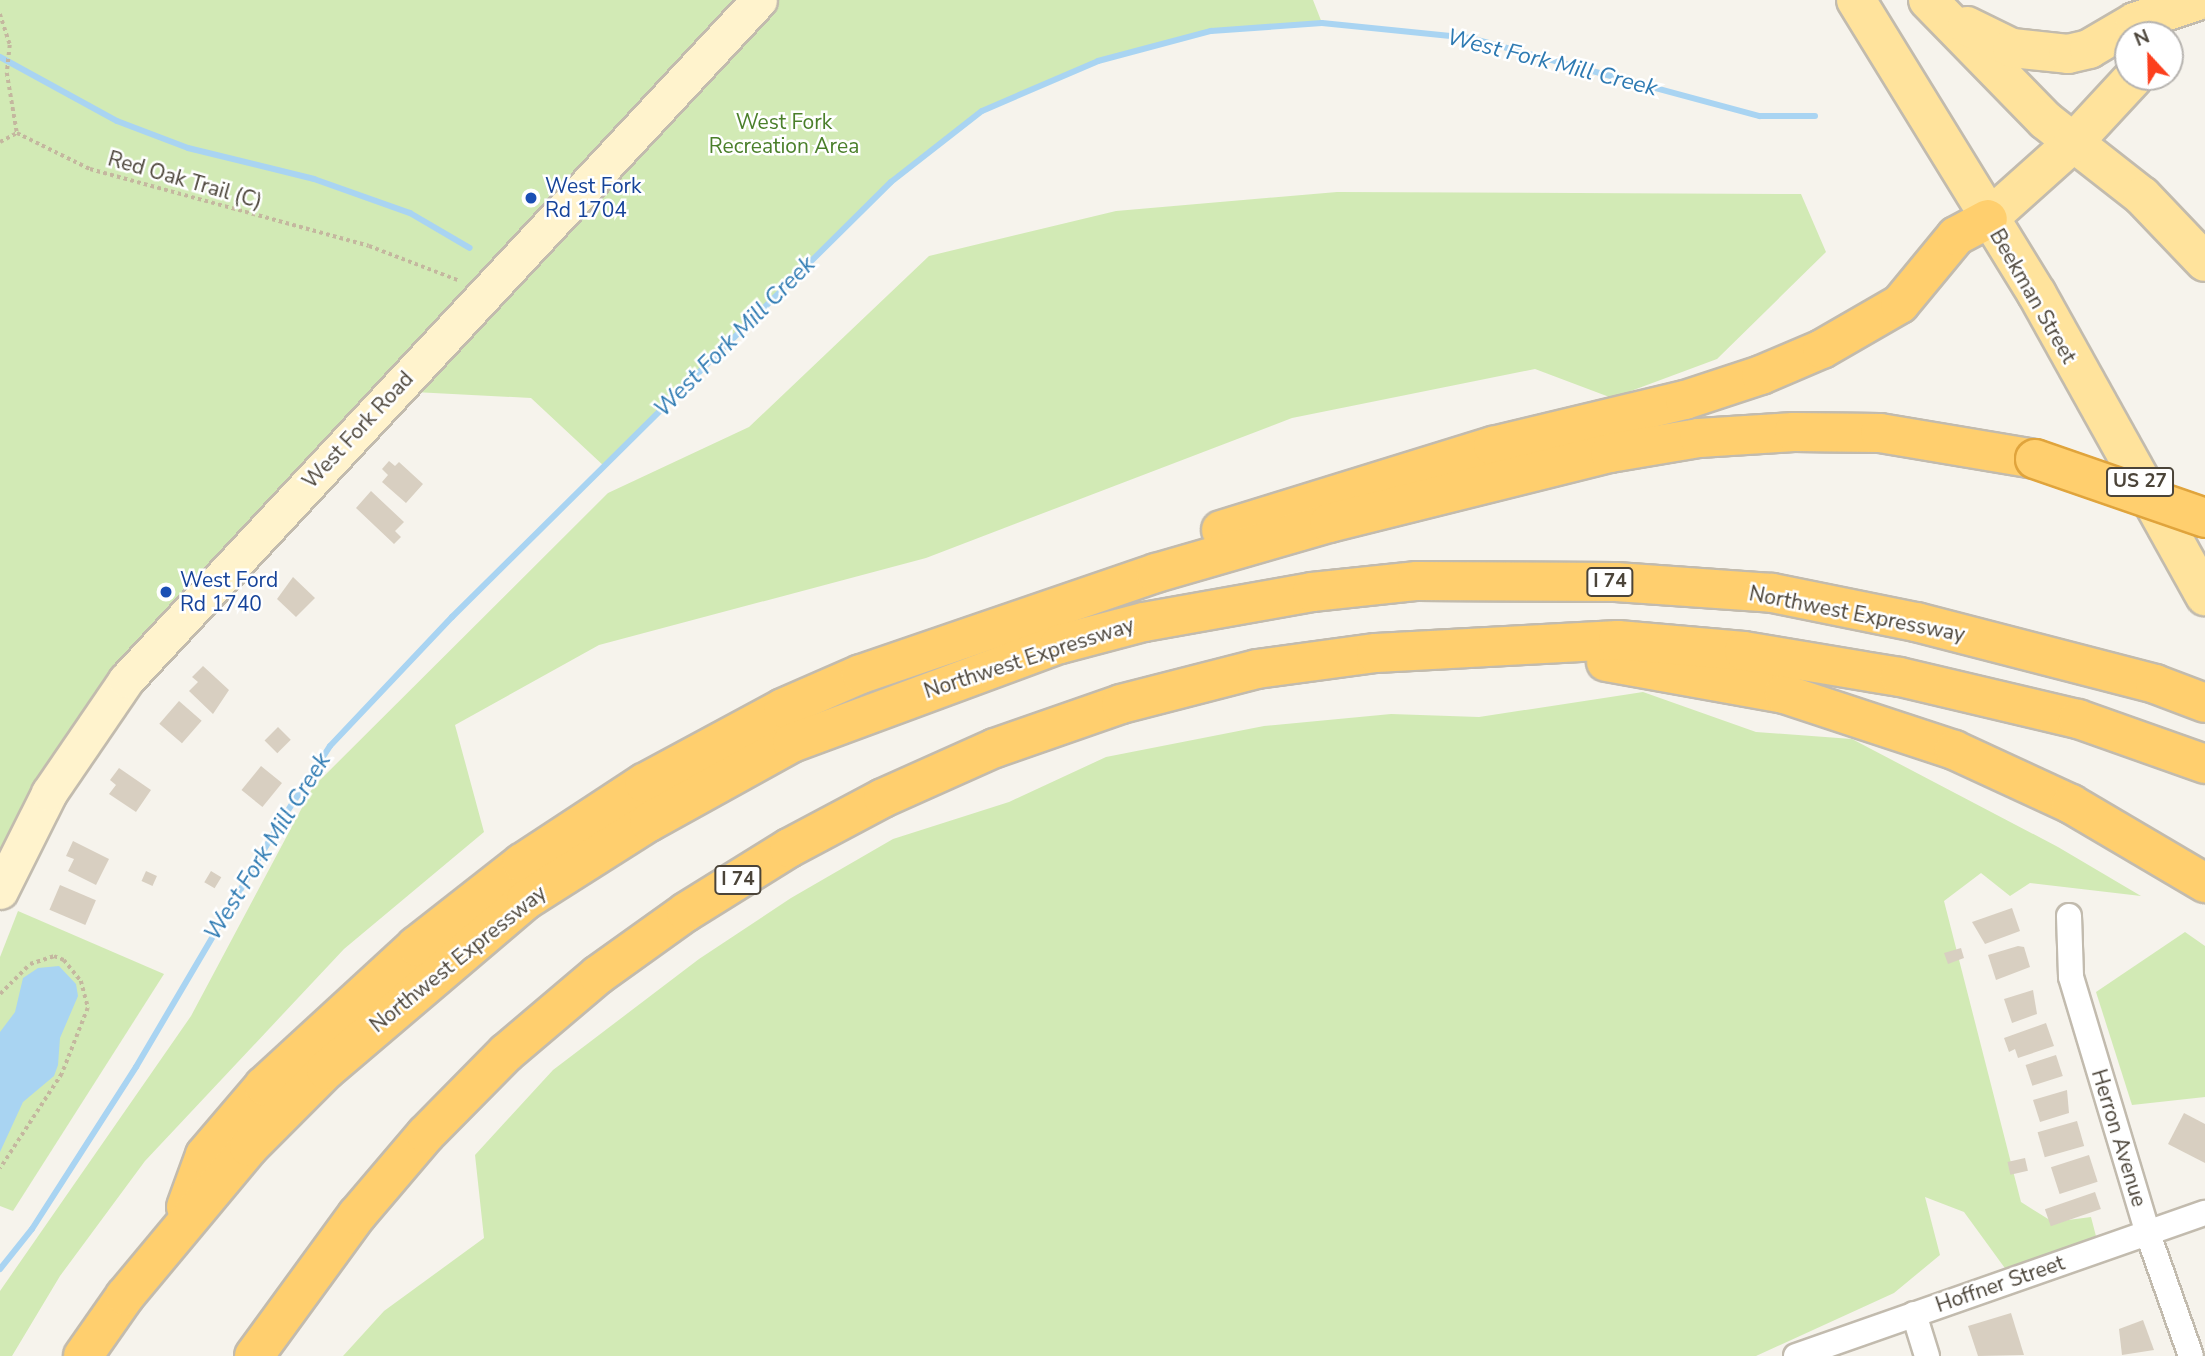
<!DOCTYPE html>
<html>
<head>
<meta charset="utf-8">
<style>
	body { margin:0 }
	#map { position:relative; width:2205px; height:1356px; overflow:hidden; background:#f6f3ec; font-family:"Nunito Sans",sans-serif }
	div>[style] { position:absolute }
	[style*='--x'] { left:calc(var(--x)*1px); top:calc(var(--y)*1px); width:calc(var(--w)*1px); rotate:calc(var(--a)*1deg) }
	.green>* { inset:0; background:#d2eab5 }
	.water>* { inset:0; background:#a9d4f2 }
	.stream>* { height:6px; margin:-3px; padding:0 3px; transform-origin:3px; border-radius:3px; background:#a9d4f2 }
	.building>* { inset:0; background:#d8cfc1; transform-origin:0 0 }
	.path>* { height:3.5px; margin-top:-1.75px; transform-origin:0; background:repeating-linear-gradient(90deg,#c4b79f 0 3.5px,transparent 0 7px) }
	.roads { filter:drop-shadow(2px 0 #c2bbae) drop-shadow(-2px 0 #c2bbae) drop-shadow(0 2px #c2bbae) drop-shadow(0 -2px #c2bbae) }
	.street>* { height:24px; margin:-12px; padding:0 12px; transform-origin:12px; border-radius:12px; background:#fff }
	.secondary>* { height:35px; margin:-17.5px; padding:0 17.5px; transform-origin:17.5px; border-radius:17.5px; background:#fff3cd }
	.primary>* { height:38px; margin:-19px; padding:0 19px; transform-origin:19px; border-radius:19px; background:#ffe39c }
	.highway>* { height:38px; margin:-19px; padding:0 19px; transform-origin:19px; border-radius:19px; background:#ffcf6e }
	.bridges { filter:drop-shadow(2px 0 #e0a43c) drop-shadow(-2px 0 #e0a43c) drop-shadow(0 2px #e0a43c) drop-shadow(0 -2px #e0a43c) }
	.highway-bridge>* { height:38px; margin:-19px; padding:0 19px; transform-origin:19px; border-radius:19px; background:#ffcf6e }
	.dots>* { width:19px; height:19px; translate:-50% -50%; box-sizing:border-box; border:4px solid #fff; border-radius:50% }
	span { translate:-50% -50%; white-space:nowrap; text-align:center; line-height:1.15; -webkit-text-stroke:5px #fff; paint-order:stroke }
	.shield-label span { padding:2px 5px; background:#fff; border:2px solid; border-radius:5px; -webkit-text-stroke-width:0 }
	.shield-label { font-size:19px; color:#4b4439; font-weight:700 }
	.park-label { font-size:21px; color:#4a7f2a }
	.street-label { font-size:21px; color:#4b4439 }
	.transit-label { font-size:21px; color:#164399 }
	.left { translate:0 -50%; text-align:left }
	.water-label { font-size:23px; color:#2e7ab2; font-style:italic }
	.north { position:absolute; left:2114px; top:21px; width:70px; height:70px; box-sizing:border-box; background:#fff; border:2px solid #b7b4b0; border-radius:50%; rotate:338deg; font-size:19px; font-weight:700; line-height:28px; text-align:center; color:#4b4439 }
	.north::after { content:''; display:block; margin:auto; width:24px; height:32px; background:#fc3f1d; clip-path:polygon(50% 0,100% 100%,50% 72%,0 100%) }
</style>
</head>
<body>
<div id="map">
	<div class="green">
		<div style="clip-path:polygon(0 0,1313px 0,1322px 23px,1211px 31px,1098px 61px,982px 111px,891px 182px,605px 467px,531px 398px,395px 391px,125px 680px,0 891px)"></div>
		<div style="clip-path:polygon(1337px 192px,1801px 194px,1826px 252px,1717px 359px,1612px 398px,1535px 369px,1292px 418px,926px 558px,599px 645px,455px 725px,484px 832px,344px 949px,145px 1161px,60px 1276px,12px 1356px,0 1356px,0 1291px,191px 1016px,313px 787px,608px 493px,749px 427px,929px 256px,1116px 211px)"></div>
		<div style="clip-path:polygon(1643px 692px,1756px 732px,1852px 739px,2058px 847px,2141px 896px,2030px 883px,2010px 896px,1981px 873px,1944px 901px,2021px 1202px,2053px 1222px,2091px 1217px,2097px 1240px,2007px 1271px,1964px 1212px,1925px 1197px,1940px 1255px,1894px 1293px,1756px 1356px,343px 1356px,384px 1311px,484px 1238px,475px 1155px,553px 1070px,699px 959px,791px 898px,893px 839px,1009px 802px,1106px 757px,1264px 726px,1391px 714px,1479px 717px)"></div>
		<div style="clip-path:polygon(18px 911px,164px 974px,13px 1211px,0 1206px,0 957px)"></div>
		<div style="clip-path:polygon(2185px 932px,2205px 946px,2205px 1097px,2132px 1105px,2096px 992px)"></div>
	</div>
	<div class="water">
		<div style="clip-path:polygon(59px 966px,76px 984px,78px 996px,60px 1038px,58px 1065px,54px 1076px,23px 1102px,0 1152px,0 1032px,15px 1012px,23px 978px,38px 968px)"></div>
	</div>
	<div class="stream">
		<div style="--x:0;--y:57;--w:133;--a:28.7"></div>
		<div style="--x:117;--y:121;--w:76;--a:20.8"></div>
		<div style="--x:188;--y:148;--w:130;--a:13.8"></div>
		<div style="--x:314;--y:179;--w:102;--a:19.5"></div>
		<div style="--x:410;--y:213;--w:69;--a:30.3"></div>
		<div style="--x:0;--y:1269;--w:51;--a:-51.3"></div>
		<div style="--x:32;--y:1229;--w:193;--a:-57.3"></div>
		<div style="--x:136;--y:1067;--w:282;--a:-59.5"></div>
		<div style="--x:279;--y:824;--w:93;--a:-56.8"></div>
		<div style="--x:330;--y:746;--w:178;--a:-46.6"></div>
		<div style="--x:452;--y:617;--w:618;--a:-44.74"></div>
		<div style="--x:891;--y:182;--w:115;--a:-38"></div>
		<div style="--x:982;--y:111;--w:126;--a:-23.3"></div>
		<div style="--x:1098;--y:61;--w:117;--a:-14.9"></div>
		<div style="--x:1211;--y:31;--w:111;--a:-4.1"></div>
		<div style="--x:1322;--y:23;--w:149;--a:5.8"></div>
		<div style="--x:1470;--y:38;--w:300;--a:15.1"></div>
		<div style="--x:1760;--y:116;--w:55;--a:0"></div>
	</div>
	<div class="building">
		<div style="clip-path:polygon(389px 461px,395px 466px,399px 462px,423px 484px,406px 503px,382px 482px,388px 475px,382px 469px)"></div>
		<div style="clip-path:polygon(371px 491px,404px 522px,395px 531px,401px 537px,394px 544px,356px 508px)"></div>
		<div style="clip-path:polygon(293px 577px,315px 598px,296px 617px,277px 599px)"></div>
		<div style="clip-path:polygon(203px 666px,229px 690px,213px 714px,189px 691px,198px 682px,192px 677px)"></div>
		<div style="left:179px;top:701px;width:30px;height:30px;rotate:41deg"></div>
		<div style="left:278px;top:727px;width:18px;height:19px;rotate:45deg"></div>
		<div style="left:261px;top:766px;width:27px;height:31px;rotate:39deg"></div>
		<div style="clip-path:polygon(119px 768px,151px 790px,136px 812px,109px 794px,116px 785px,110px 780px)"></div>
		<div style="clip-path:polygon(73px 841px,109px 859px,96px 885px,68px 871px,74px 859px,66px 856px)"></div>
		<div style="left:146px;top:871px;width:12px;height:11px;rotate:24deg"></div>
		<div style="left:211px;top:871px;width:12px;height:13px;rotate:31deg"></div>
		<div style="left:60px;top:885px;width:39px;height:27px;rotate:23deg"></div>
		<div style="clip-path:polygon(2012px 908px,2020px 931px,1985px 944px,1972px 922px)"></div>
		<div style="clip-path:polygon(2018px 946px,2024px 947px,2030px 967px,1996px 980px,1988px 955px)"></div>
		<div style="clip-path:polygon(1961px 948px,1964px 958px,1948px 964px,1944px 953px)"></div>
		<div style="clip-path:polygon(2033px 990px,2037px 1014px,2012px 1023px,2004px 999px)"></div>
		<div style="clip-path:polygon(2046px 1023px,2054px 1046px,2018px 1058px,2015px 1049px,2009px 1052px,2004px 1038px)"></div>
		<div style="left:2056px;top:1055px;width:22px;height:32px;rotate:72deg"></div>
		<div style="clip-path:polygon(2067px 1090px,2069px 1113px,2040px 1122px,2033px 1100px)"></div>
		<div style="clip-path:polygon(2184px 1113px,2205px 1124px,2205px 1163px,2168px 1144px)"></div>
		<div style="left:2077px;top:1121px;width:26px;height:41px;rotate:74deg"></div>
		<div style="left:2089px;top:1155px;width:28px;height:40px;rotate:72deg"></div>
		<div style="left:2025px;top:1158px;width:13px;height:18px;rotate:77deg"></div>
		<div style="left:2095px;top:1192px;width:18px;height:53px;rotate:71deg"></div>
		<div style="clip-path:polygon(2011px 1313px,2024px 1355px,1978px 1356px,1968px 1326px)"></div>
		<div style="clip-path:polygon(2143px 1320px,2154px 1350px,2122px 1355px,2119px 1329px)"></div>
	</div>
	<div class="path">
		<div style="--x:0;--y:14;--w:33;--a:72"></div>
		<div style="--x:10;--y:45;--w:28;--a:96"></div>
		<div style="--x:7;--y:73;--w:61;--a:80.5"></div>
		<div style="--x:17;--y:133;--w:81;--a:26.3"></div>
		<div style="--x:90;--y:169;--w:289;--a:15.4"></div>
		<div style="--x:369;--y:246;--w:97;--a:21"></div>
		<div style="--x:0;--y:142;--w:19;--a:-28"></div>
		<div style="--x:0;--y:994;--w:42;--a:-45"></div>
		<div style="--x:30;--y:964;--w:25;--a:-18"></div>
		<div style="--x:54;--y:956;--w:11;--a:22"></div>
		<div style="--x:64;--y:960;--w:27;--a:51"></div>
		<div style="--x:81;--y:981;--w:28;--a:75"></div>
		<div style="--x:88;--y:1008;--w:71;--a:111.5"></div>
		<div style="--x:62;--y:1074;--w:113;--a:123.1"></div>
	</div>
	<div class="roads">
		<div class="street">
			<div style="--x:2069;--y:916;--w:61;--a:88.1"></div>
			<div style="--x:2071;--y:977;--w:268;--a:73.3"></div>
			<div style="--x:2148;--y:1234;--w:129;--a:70.6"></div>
			<div style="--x:1914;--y:1314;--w:44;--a:72.8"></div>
			<div style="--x:1796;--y:1356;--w:433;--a:-19.3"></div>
		</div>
		<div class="secondary">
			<div style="--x:0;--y:891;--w:110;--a:-63.4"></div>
			<div style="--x:49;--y:793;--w:137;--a:-55.7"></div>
			<div style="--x:126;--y:680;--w:929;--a:-47.05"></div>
		</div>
		<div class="primary">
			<div style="--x:1856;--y:0;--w:345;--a:58.4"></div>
			<div style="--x:2037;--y:294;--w:346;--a:60.9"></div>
			<div style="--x:1928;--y:0;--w:168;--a:45.7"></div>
			<div style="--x:2045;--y:120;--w:123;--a:38.1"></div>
			<div style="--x:2142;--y:196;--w:91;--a:46.3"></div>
			<div style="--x:1967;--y:26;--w:50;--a:26.1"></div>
			<div style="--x:2012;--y:48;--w:56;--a:6.1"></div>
			<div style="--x:2068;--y:54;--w:22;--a:-13"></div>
			<div style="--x:2089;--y:49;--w:53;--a:-30.4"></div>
			<div style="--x:2135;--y:22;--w:65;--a:-18.7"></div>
			<div style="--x:1988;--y:219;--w:113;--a:-41.8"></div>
			<div style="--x:2072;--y:144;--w:91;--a:-47.2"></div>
		</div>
		<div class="highway">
			<div style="--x:1221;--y:530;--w:285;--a:-17.2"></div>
			<div style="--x:1493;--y:446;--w:197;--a:-13.5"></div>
			<div style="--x:1685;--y:400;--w:80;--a:-18.2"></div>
			<div style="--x:1761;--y:375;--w:66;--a:-23.1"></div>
			<div style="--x:1822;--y:349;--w:90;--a:-30"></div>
			<div style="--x:1900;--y:304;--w:88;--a:-50.5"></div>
			<div style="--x:1956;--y:236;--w:36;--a:-28"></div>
			<div style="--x:1606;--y:662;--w:181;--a:10.2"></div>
			<div style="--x:1784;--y:694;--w:179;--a:18.2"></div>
			<div style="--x:1954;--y:750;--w:129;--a:24.8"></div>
			<div style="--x:2071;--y:804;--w:156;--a:30.5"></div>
			<div style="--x:186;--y:1207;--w:55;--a:-69.9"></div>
			<div style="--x:205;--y:1155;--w:91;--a:-49.5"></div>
			<div style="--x:264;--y:1086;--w:207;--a:-42.6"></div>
			<div style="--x:416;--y:946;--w:135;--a:-38.1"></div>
			<div style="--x:522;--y:863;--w:146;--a:-33.3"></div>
			<div style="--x:644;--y:783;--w:158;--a:-28.3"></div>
			<div style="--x:783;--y:708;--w:85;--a:-23.6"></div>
			<div style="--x:861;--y:674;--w:312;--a:-18.9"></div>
			<div style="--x:1156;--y:573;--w:180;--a:-16.1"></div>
			<div style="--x:1329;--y:523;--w:290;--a:-14"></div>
			<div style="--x:1610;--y:453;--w:90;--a:-9.6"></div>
			<div style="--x:1699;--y:438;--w:95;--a:-3.6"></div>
			<div style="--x:1794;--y:432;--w:86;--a:0.7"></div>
			<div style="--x:1880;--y:433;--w:157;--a:9.5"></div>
			<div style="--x:83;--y:1356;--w:73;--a:-55"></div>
			<div style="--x:125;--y:1296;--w:194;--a:-50.2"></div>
			<div style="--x:249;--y:1147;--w:109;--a:-45"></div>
			<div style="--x:326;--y:1070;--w:262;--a:-40.4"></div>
			<div style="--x:526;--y:900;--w:146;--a:-32.4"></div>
			<div style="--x:649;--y:822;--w:163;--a:-28.9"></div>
			<div style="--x:792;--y:743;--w:286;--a:-20.3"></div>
			<div style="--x:1060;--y:644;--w:87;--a:-14.7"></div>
			<div style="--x:1144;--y:622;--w:171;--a:-10.1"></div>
			<div style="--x:1312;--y:592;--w:106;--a:-6"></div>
			<div style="--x:1417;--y:581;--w:199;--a:0.3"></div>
			<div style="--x:1616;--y:582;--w:156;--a:4"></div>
			<div style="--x:1772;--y:593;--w:147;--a:11.4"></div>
			<div style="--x:1916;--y:622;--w:247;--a:14.5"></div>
			<div style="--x:2155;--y:684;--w:53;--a:20.8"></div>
			<div style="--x:254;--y:1356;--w:175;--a:-53.9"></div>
			<div style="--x:357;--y:1215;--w:106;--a:-49.6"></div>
			<div style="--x:426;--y:1134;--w:114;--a:-45.4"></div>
			<div style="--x:506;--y:1053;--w:121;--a:-40.3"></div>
			<div style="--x:598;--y:975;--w:108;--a:-35.6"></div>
			<div style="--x:686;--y:912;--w:121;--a:-31.9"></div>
			<div style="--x:789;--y:848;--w:106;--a:-28"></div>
			<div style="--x:883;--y:798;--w:123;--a:-24.1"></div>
			<div style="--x:995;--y:748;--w:133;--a:-19.2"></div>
			<div style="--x:1121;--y:704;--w:140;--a:-14.4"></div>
			<div style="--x:1257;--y:669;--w:120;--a:-7.7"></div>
			<div style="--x:1376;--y:653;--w:242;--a:-3.1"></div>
			<div style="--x:1618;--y:640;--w:126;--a:5"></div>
			<div style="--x:1744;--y:651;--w:158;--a:9.5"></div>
			<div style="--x:1900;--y:677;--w:183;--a:13.3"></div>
			<div style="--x:2078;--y:719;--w:135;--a:19.5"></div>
		</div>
	</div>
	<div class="bridges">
		<div class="highway-bridge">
			<div style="--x:2035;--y:459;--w:180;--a:19.1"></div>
		</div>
	</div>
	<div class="dots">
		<div style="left:531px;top:198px;background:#1a4fb4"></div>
		<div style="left:166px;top:592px;background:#1a4fb4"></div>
	</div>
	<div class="shield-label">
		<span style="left:2140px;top:482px">US 27</span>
		<span style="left:1610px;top:582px">I 74</span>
		<span style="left:738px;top:880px">I 74</span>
	</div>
	<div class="park-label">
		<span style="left:784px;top:134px">West Fork<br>Recreation Area</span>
	</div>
	<div class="street-label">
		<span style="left:185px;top:180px;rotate:16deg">Red Oak Trail (C)</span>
		<span style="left:2033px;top:296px;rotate:60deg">Beekman Street</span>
		<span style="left:358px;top:430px;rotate:-47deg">West Fork Road</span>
		<span style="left:1857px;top:614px;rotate:11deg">Northwest Expressway</span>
		<span style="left:1029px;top:658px;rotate:-18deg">Northwest Expressway</span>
		<span style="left:458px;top:959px;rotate:-39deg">Northwest Expressway</span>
		<span style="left:2119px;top:1138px;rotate:73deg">Herron Avenue</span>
		<span style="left:2000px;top:1284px;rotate:-19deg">Hoffner Street</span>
	</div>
	<div class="transit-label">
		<span class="left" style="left:545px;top:198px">West Fork<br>Rd 1704</span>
		<span class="left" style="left:180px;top:592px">West Ford<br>Rd 1740</span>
	</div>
	<div class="water-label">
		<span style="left:1552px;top:63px;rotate:14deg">West Fork Mill Creek</span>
		<span style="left:735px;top:337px;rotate:-45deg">West Fork Mill Creek</span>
		<span style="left:268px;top:847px;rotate:-58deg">West Fork Mill Creek</span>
	</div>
	<div class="north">N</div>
</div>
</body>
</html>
